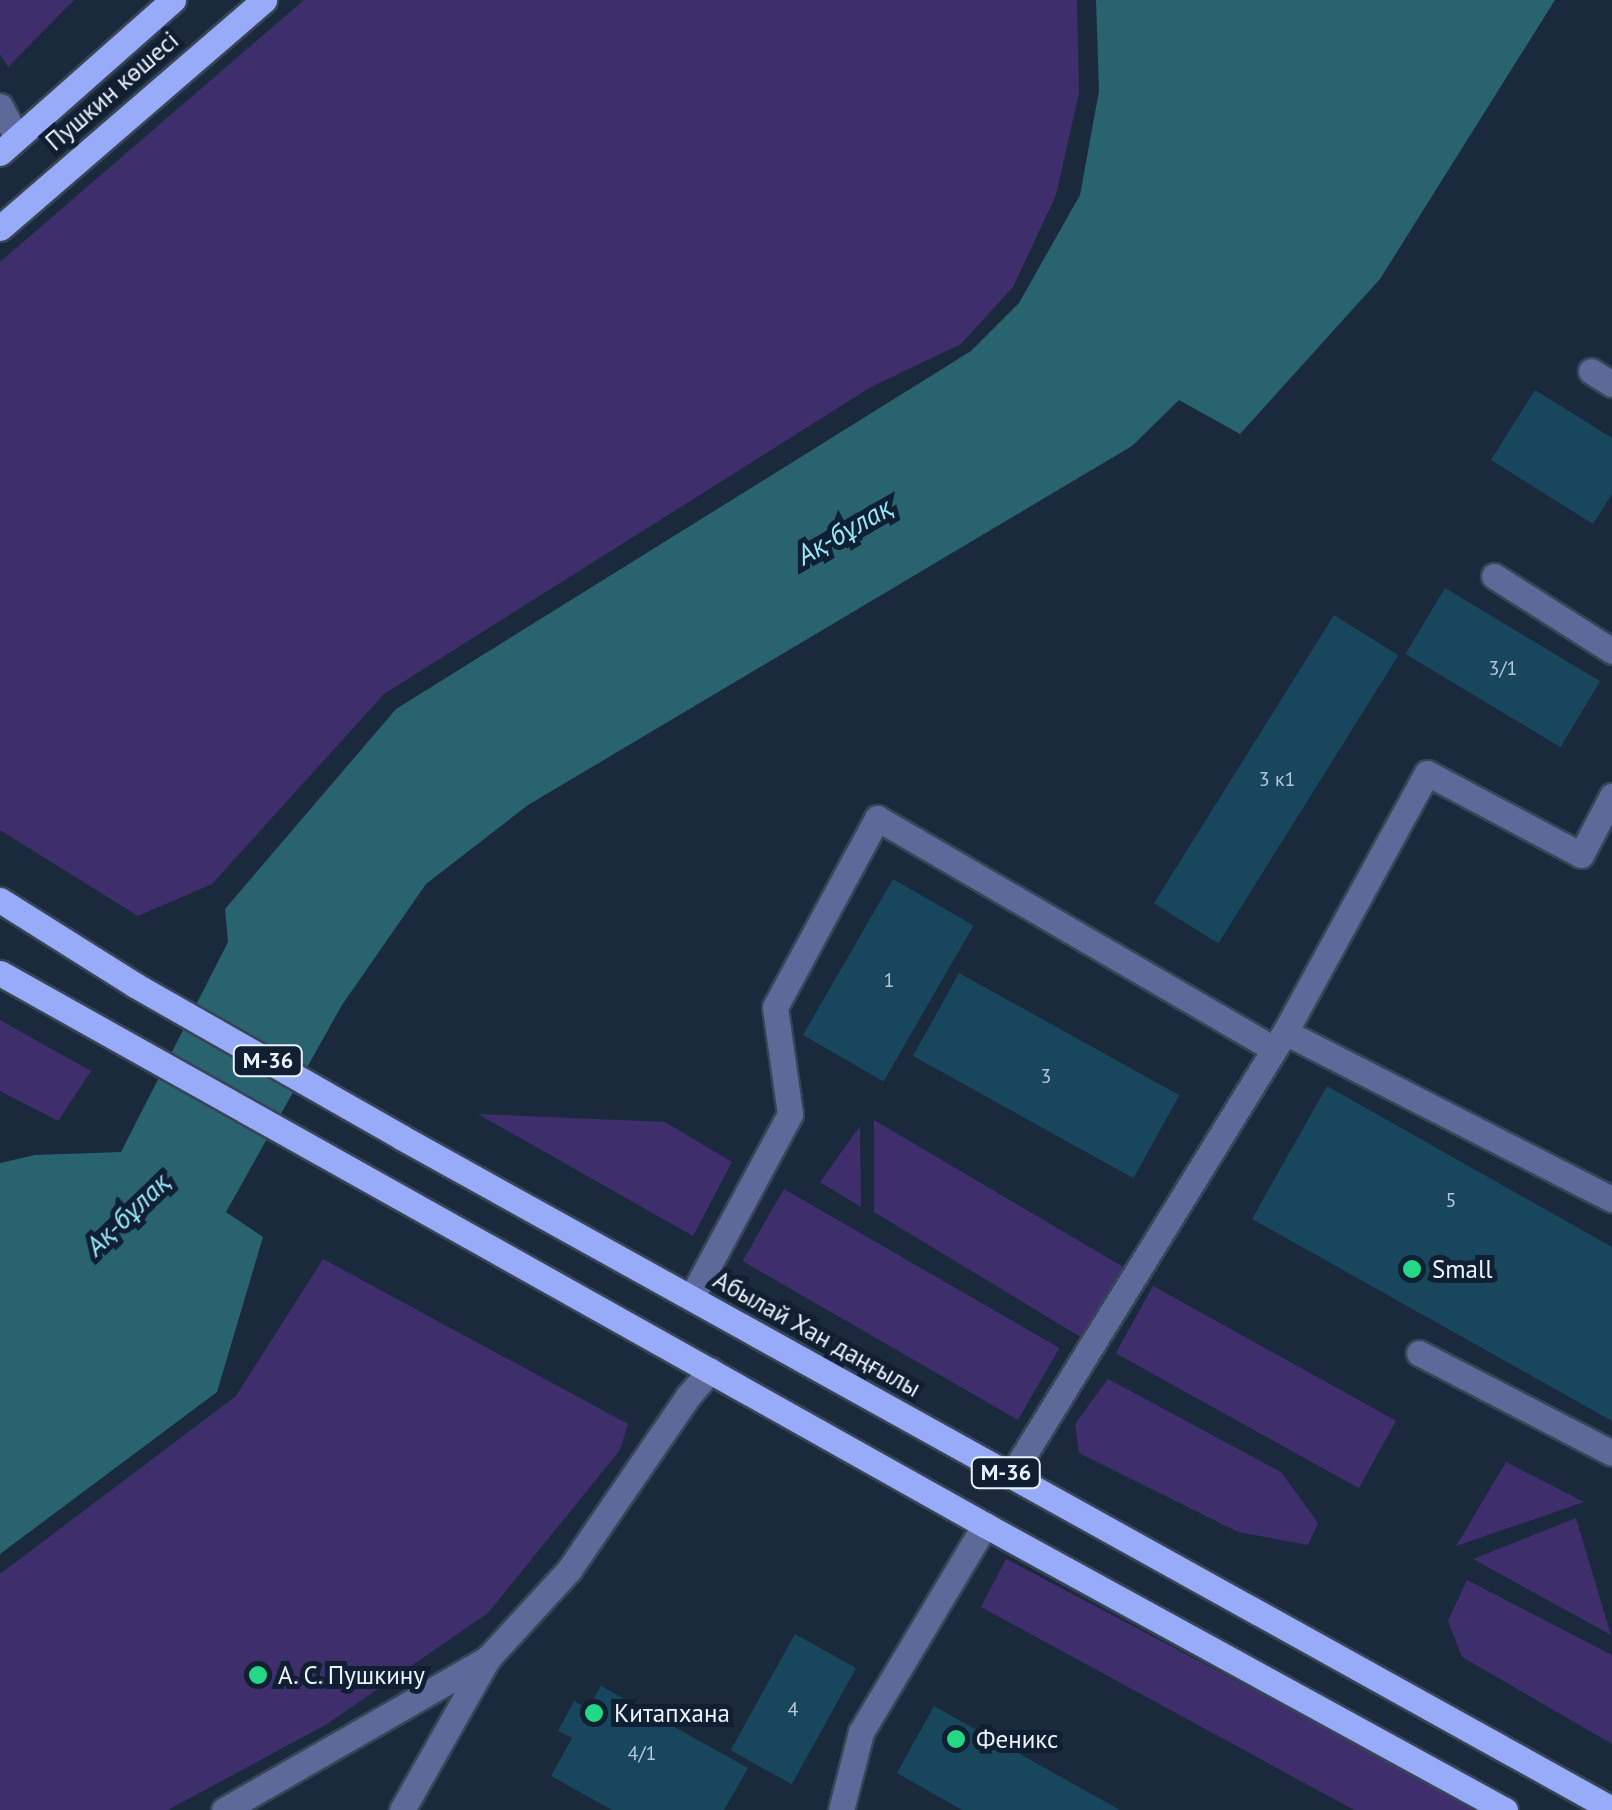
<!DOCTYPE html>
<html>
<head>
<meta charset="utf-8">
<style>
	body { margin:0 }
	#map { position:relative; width:1612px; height:1810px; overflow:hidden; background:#1a293b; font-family:"PT Sans",sans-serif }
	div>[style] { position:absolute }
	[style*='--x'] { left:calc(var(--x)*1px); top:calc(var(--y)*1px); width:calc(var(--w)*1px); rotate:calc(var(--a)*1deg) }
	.green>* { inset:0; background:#3e2f6c; transform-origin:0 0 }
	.water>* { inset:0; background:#28636f }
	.building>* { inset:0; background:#17465d; transform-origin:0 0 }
	.roads { filter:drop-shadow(2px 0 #374556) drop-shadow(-2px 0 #374556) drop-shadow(0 2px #374556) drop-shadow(0 -2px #374556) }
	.minor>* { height:25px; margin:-12.5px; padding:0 12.5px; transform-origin:12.5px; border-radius:12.5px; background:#5d6998 }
	.major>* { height:25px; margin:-12.5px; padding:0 12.5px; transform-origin:12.5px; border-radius:12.5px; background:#97abf8 }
	.dots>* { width:28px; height:28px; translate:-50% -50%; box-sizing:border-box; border:5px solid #101f31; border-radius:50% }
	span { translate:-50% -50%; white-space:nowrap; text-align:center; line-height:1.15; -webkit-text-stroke:10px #101f31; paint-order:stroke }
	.number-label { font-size:20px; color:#b6c8d5 }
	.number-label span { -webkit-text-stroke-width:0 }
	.shield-label span { padding:2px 8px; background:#101f31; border:2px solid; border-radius:8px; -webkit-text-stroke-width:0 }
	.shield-label { font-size:22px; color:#ebf3fd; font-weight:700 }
	.street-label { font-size:25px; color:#ebf3fd }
	.poi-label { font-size:25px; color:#ebf3fd }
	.left { translate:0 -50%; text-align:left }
	.water-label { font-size:28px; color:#97e7fa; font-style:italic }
</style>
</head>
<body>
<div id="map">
	<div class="green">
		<div style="clip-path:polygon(0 0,74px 0,8px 67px,0 54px)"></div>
		<div style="clip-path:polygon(304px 0,1077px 0,1079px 93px,1056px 195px,1013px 287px,961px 344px,871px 387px,384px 694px,212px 884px,138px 916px,0 830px,0 262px)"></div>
		<div style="clip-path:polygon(0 1020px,91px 1071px,58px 1121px,0 1091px)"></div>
		<div style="clip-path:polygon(478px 1114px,665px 1122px,732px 1162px,693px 1236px)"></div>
		<div style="clip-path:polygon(874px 1120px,1125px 1268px,1084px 1339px,874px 1212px)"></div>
		<div style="clip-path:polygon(860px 1126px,861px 1207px,820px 1182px)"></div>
		<div style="left:784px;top:1189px;width:318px;height:83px;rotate:30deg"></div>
		<div style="clip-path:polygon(323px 1259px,628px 1424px,620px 1450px,488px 1613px,327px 1724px,168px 1810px,0 1810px,0 1574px,236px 1396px)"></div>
		<div style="left:1153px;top:1286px;width:278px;height:77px;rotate:29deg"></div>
		<div style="clip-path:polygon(1108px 1379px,1281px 1472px,1318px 1523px,1308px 1545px,1238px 1532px,1079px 1453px,1075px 1424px)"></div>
		<div style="clip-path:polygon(1506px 1462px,1584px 1502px,1456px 1546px)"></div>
		<div style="clip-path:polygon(1576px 1518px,1611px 1635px,1473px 1559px)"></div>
		<div style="clip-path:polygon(1006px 1559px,1481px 1810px,1354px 1810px,981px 1607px)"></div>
		<div style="clip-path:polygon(1467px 1580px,1612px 1655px,1612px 1744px,1462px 1657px,1448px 1621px)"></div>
	</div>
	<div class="water">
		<div style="clip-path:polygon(1096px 0,1555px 0,1380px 279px,1240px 434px,1179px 400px,1132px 446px,528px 805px,426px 884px,342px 1005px,226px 1212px,263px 1237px,217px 1392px,0 1554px,0 1163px,35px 1155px,121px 1152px,228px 942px,225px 909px,396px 709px,971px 351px,1019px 303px,1080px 195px,1099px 91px)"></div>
	</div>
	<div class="building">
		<div style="clip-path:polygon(1535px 390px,1612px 438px,1612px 494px,1593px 524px,1491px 460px)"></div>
		<div style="left:1445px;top:588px;width:181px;height:77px;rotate:31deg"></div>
		<div style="left:1334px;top:615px;width:76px;height:340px;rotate:32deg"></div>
		<div style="left:893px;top:879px;width:93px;height:180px;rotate:30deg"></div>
		<div style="left:959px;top:973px;width:252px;height:95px;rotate:29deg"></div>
		<div style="clip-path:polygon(1327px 1086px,1612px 1247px,1612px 1421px,1252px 1219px)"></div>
		<div style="left:795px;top:1634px;width:70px;height:133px;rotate:29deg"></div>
		<div style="clip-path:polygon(601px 1686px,748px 1768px,724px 1810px,612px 1810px,551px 1776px,572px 1738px,558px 1731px,574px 1701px,588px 1709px)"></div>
		<div style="clip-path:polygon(934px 1706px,1120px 1810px,962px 1810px,897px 1773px)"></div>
	</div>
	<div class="roads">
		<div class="minor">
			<div style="--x:0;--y:106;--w:36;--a:62"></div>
			<div style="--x:1591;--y:371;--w:25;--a:32"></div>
			<div style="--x:1494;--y:576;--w:140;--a:32.4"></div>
			<div style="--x:1285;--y:1032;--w:367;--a:27.1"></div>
			<div style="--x:691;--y:1298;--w:209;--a:-61.7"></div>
			<div style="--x:790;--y:1114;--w:108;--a:-98"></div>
			<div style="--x:775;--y:1007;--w:215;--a:-61.6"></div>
			<div style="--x:877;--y:818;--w:459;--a:30.2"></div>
			<div style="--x:1419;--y:1353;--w:217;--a:27.4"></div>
			<div style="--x:1011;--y:1476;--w:522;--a:-58.32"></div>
			<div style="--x:1285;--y:1032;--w:295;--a:-61.3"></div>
			<div style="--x:1427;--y:773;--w:174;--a:28"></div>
			<div style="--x:1581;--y:855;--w:67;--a:-62.3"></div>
			<div style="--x:224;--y:1810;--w:305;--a:-29.9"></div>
			<div style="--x:488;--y:1658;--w:120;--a:-47.4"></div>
			<div style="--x:569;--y:1570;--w:212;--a:-55.6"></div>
			<div style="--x:689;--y:1395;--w:33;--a:-49"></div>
			<div style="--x:402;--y:1810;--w:175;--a:-60.5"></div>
			<div style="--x:841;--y:1810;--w:81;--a:-75.6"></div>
			<div style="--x:861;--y:1732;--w:241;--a:-59.1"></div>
		</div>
		<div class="major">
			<div style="--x:0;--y:153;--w:231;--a:-41.5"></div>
			<div style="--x:0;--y:228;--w:349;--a:-40.8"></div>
			<div style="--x:0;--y:900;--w:160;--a:32.2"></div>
			<div style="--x:135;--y:985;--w:306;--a:29.7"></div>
			<div style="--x:401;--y:1137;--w:1385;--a:29.03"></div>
			<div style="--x:0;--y:973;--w:1129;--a:29.27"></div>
			<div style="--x:985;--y:1525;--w:593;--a:28.73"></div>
		</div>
	</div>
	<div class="dots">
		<div style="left:1412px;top:1269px;background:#24d886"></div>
		<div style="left:258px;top:1675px;background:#24d886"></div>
		<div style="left:594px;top:1713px;background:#24d886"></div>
		<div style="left:956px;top:1739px;background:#24d886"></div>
	</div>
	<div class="number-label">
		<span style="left:1503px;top:668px">3/1</span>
		<span style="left:1277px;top:779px">3 к1</span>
		<span style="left:889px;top:980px">1</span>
		<span style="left:1046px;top:1076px">3</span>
		<span style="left:1451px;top:1200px">5</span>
		<span style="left:793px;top:1709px">4</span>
		<span style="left:642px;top:1753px">4/1</span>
	</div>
	<div class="shield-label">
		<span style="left:268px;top:1061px">M-36</span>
		<span style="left:1006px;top:1473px">M-36</span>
	</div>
	<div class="street-label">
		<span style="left:112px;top:91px;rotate:-41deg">Пушкин көшесі</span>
		<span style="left:817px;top:1334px;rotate:29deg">Абылай Хан даңғылы</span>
	</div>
	<div class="poi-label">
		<span class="left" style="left:1432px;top:1269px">Small</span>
		<span class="left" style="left:278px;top:1675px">А. С. Пушкину</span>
		<span class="left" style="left:614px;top:1713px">Китапхана</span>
		<span class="left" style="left:976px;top:1739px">Феникс</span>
	</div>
	<div class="water-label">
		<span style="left:844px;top:531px;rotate:-30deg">Ақ-бұлақ</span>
		<span style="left:127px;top:1214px;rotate:-44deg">Ақ-бұлақ</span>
	</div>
</div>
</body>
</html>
